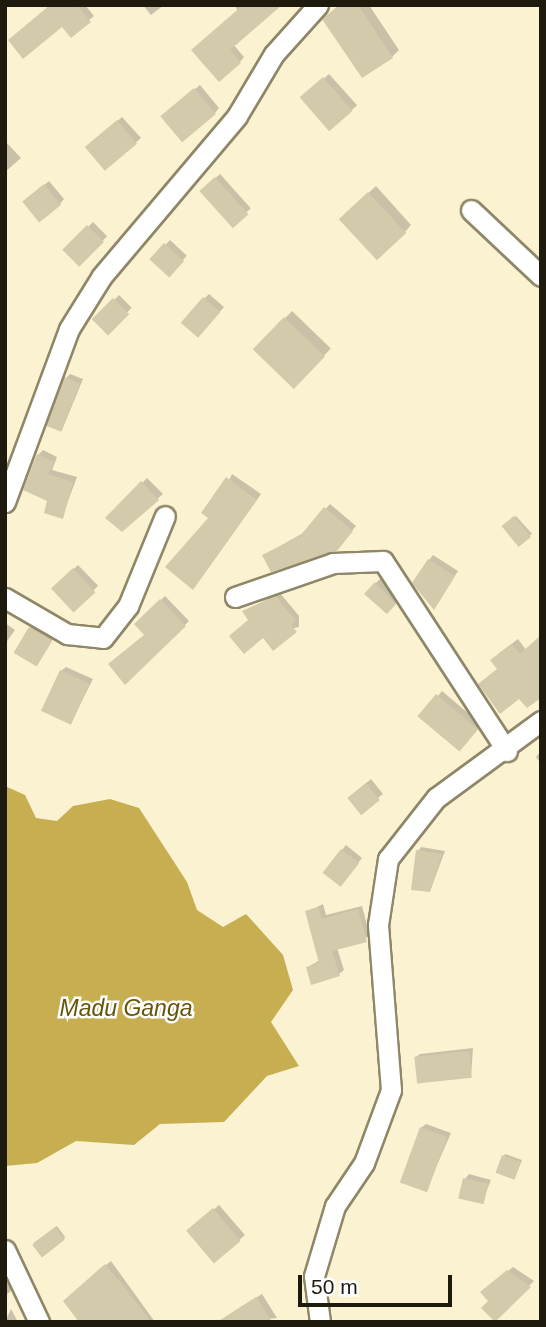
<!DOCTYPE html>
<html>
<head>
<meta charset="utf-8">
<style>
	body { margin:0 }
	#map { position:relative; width:546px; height:1327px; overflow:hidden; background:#fbf2d1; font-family:Helvetica,sans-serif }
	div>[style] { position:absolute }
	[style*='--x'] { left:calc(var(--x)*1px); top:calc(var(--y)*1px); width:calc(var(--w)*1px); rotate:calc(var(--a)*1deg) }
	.water>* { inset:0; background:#c7af51 }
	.shadow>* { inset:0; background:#0003; transform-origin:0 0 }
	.building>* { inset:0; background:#d2caaa; transform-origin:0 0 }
	.roads { filter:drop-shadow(2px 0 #8e8768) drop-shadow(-2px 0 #8e8768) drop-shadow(0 2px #8e8768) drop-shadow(0 -2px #8e8768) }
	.street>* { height:19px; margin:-9.5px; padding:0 9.5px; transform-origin:9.5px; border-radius:9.5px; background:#fff }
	span { translate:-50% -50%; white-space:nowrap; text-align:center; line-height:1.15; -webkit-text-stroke:5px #fff; paint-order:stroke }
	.water-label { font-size:23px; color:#655409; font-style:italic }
	.frame { position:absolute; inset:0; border:7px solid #1e1a0e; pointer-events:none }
	.scale { position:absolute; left:298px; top:1275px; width:154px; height:32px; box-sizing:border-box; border:4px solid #1e1a0e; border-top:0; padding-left:9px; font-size:21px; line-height:24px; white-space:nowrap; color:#1e1a0e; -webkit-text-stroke:5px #fff; paint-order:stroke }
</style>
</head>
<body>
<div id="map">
	<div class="water">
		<div style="clip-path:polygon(5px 786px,25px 795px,36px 818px,57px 821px,73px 806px,110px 799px,139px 808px,187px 882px,197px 910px,223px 927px,246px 914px,283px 955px,293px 990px,271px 1022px,299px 1066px,267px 1076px,224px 1122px,160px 1124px,134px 1145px,76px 1141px,37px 1163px,5px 1166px)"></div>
	</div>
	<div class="shadow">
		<div style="clip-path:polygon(46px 5px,85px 5px,94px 16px,89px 20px)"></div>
		<div style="clip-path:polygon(143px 5px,164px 5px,151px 15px)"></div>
		<div style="clip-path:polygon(234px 5px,275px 5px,233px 44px,244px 57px,240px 62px,198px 46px,238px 11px)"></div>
		<div style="clip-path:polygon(339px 5px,369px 5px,399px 50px,392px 57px,328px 15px)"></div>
		<div style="left:329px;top:74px;width:42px;height:36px;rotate:48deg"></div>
		<div style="clip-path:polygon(200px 85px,219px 108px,215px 113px,168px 112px)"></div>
		<div style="clip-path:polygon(122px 117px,141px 138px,106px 169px,92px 143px)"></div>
		<div style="clip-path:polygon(5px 141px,21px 158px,5px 172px)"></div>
		<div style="left:220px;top:174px;width:46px;height:25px;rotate:48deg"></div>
		<div style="clip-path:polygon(49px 181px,64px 199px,60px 204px,29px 198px)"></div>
		<div style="clip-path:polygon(376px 186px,411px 225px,405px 232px,348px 212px)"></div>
		<div style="left:93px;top:222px;width:20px;height:40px;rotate:45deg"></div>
		<div style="left:170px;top:240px;width:23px;height:26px;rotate:43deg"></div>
		<div style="clip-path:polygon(209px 294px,224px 307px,203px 331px,204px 299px)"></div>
		<div style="left:119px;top:295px;width:18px;height:35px;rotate:45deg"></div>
		<div style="left:292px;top:311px;width:54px;height:53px;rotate:44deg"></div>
		<div style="clip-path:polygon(70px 374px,83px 379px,62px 430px,66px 378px)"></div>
		<div style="clip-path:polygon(43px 450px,57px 457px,52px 470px,77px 477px,62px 517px,50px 500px,38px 455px)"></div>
		<div style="clip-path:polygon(232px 474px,261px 494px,197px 583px,211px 518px)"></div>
		<div style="clip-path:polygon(147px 478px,163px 494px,122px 530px,108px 518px)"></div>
		<div style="clip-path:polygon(330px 504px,356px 526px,341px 544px,264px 555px,305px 532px)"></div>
		<div style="left:516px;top:516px;width:24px;height:16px;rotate:48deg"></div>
		<div style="clip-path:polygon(433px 555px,458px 571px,438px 603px,429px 560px)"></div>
		<div style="left:78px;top:565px;width:29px;height:34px;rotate:46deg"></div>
		<div style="left:381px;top:578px;width:28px;height:21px;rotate:46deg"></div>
		<div style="clip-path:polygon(280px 593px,299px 616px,299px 627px,263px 635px,244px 611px)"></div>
		<div style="clip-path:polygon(165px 596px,189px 621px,126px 683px,146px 634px,137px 624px)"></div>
		<div style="clip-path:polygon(5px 623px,15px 630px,5px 644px)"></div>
		<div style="clip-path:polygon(35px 623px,55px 636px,35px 665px,30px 628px)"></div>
		<div style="clip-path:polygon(518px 639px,526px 650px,541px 695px,499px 669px,498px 654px)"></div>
		<div style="clip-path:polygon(66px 667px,93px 679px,71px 722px,61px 671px)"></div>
		<div style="clip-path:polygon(442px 691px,481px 724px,465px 745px,438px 696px)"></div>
		<div style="clip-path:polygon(540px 752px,541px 752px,541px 764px,536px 757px)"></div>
		<div style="clip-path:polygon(371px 779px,383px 794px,361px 812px,354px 793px)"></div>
		<div style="clip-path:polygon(346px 845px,362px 858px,345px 880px,342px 850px)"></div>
		<div style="clip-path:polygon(421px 847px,445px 851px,430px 891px,418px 851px)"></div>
		<div style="clip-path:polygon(323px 904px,326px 915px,362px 906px,370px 936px,337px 948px,344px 970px,339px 974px,308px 967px,320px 960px,307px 912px)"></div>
		<div style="clip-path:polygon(473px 1048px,471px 1076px,415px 1058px,420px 1054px)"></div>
		<div style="clip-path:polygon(426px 1124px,451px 1133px,426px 1190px,421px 1128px)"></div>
		<div style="clip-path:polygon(505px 1154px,522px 1160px,515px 1178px,504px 1156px)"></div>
		<div style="clip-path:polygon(469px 1174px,491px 1180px,482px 1202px,465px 1179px)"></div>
		<div style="clip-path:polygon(219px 1205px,245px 1235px,216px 1261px,194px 1227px)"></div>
		<div style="left:57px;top:1226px;width:14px;height:29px;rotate:54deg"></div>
		<div style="clip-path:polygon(111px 1261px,155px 1322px,101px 1322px,69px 1296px)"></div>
		<div style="clip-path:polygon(513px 1267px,534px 1281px,495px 1319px,487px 1288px)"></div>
		<div style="clip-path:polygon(5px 1279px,12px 1290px,5px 1296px)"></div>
		<div style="clip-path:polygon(262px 1294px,277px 1318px,234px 1322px,235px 1311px)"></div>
		<div style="clip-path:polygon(11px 1309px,18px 1322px,5px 1322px)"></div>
	</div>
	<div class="building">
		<div style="clip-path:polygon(50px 5px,77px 5px,91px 22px,71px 38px,62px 27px,23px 59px,8px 40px)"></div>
		<div style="clip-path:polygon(243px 5px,282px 5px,230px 50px,241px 63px,219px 82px,191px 50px)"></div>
		<div style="clip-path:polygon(340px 5px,358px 5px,393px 58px,362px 78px,322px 19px)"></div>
		<div style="left:323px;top:77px;width:45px;height:31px;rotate:49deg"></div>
		<div style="left:194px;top:88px;width:34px;height:44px;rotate:50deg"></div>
		<div style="left:117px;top:120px;width:31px;height:42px;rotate:50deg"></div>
		<div style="left:215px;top:177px;width:50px;height:21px;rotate:48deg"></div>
		<div style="left:44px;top:184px;width:27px;height:28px;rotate:51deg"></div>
		<div style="left:368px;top:192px;width:56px;height:40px;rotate:47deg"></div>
		<div style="left:87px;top:225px;width:24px;height:35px;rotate:45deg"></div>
		<div style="left:164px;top:243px;width:27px;height:22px;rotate:42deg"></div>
		<div style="left:203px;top:297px;width:23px;height:34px;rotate:41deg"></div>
		<div style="left:113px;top:298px;width:23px;height:30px;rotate:45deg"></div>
		<div style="left:284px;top:317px;width:57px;height:45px;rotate:44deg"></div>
		<div style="left:64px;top:377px;width:17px;height:52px;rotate:21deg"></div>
		<div style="clip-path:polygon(37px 454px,54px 462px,48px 474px,73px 482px,63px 519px,44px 513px,47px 501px,23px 490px)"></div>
		<div style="clip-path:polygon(226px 477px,257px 500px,193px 590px,165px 567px,208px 518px,201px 513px)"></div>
		<div style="clip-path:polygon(141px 481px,159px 500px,122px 532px,105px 518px)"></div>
		<div style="clip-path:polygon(324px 507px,353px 531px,337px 551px,271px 572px,262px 555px,300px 536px)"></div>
		<div style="left:514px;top:516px;width:27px;height:16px;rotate:51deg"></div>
		<div style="clip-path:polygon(428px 559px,455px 576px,434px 610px,412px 583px)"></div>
		<div style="left:73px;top:568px;width:33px;height:30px;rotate:47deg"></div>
		<div style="clip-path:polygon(375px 582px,396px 604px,387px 614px,364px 594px)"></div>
		<div style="clip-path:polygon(276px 596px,296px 621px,291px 625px,297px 632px,273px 651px,263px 638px,244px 654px,229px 636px,248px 620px,242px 611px)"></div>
		<div style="clip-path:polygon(160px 599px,186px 626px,125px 685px,108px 664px,144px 635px,134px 624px)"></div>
		<div style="left:29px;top:627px;width:27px;height:30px;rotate:31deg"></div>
		<div style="clip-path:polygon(541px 635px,541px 698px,527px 708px,519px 699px,500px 714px,478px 684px,497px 669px,490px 660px,512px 644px,520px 654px)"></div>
		<div style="left:60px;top:670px;width:33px;height:45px;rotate:25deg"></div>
		<div style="left:436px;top:694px;width:55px;height:29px;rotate:40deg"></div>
		<div style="left:366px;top:783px;width:22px;height:24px;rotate:51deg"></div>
		<div style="left:341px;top:849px;width:23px;height:30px;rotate:38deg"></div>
		<div style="clip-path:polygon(416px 850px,442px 854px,430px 892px,411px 890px)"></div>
		<div style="clip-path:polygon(318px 907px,322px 919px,358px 909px,367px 942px,332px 951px,340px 976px,311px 985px,306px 967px,319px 963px,305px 911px)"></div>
		<div style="left:469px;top:1051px;width:27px;height:55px;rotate:84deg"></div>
		<div style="left:420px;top:1127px;width:29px;height:59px;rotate:20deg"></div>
		<div style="left:502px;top:1155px;width:20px;height:19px;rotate:20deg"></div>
		<div style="left:463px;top:1178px;width:26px;height:21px;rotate:13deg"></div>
		<div style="left:213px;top:1208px;width:43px;height:35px;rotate:50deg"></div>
		<div style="left:55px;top:1227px;width:16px;height:29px;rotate:52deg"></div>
		<div style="clip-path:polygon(105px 1264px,126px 1289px,151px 1322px,79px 1322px,63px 1301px)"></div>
		<div style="clip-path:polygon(507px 1270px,531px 1287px,495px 1322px,481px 1308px,488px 1301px,480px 1292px)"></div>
		<div style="clip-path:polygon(256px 1297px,272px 1322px,217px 1322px)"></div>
	</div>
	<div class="roads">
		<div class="street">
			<div style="--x:471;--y:210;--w:96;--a:43.3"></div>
			<div style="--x:5;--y:502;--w:184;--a:-69.7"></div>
			<div style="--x:69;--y:329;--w:62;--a:-58.1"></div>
			<div style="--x:102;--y:276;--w:209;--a:-49.8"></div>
			<div style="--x:237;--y:116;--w:72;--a:-59.2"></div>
			<div style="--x:274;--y:54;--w:66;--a:-48.1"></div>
			<div style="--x:235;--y:597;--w:104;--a:-19.1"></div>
			<div style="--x:333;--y:563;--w:50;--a:-2.3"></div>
			<div style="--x:383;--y:561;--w:227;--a:56.9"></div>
			<div style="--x:5;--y:598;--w:72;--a:30.1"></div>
			<div style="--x:67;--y:634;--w:36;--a:6"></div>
			<div style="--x:103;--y:638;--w:41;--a:-52"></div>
			<div style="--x:128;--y:606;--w:97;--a:-67.7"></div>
			<div style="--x:5;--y:1250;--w:80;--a:64.7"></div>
			<div style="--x:320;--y:1322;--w:46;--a:-97.4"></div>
			<div style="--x:314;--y:1276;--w:73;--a:-73.3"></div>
			<div style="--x:335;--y:1206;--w:52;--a:-56"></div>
			<div style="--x:364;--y:1163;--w:78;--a:-69.7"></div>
			<div style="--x:391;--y:1090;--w:166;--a:-94.5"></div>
			<div style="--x:378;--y:925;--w:67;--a:-81.4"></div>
			<div style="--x:388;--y:859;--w:78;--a:-51.8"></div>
			<div style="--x:436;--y:798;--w:130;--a:-36.3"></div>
		</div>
	</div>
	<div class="water-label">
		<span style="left:126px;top:1008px">Madu Ganga</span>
	</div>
	<div class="frame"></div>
	<div class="scale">50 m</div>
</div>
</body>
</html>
